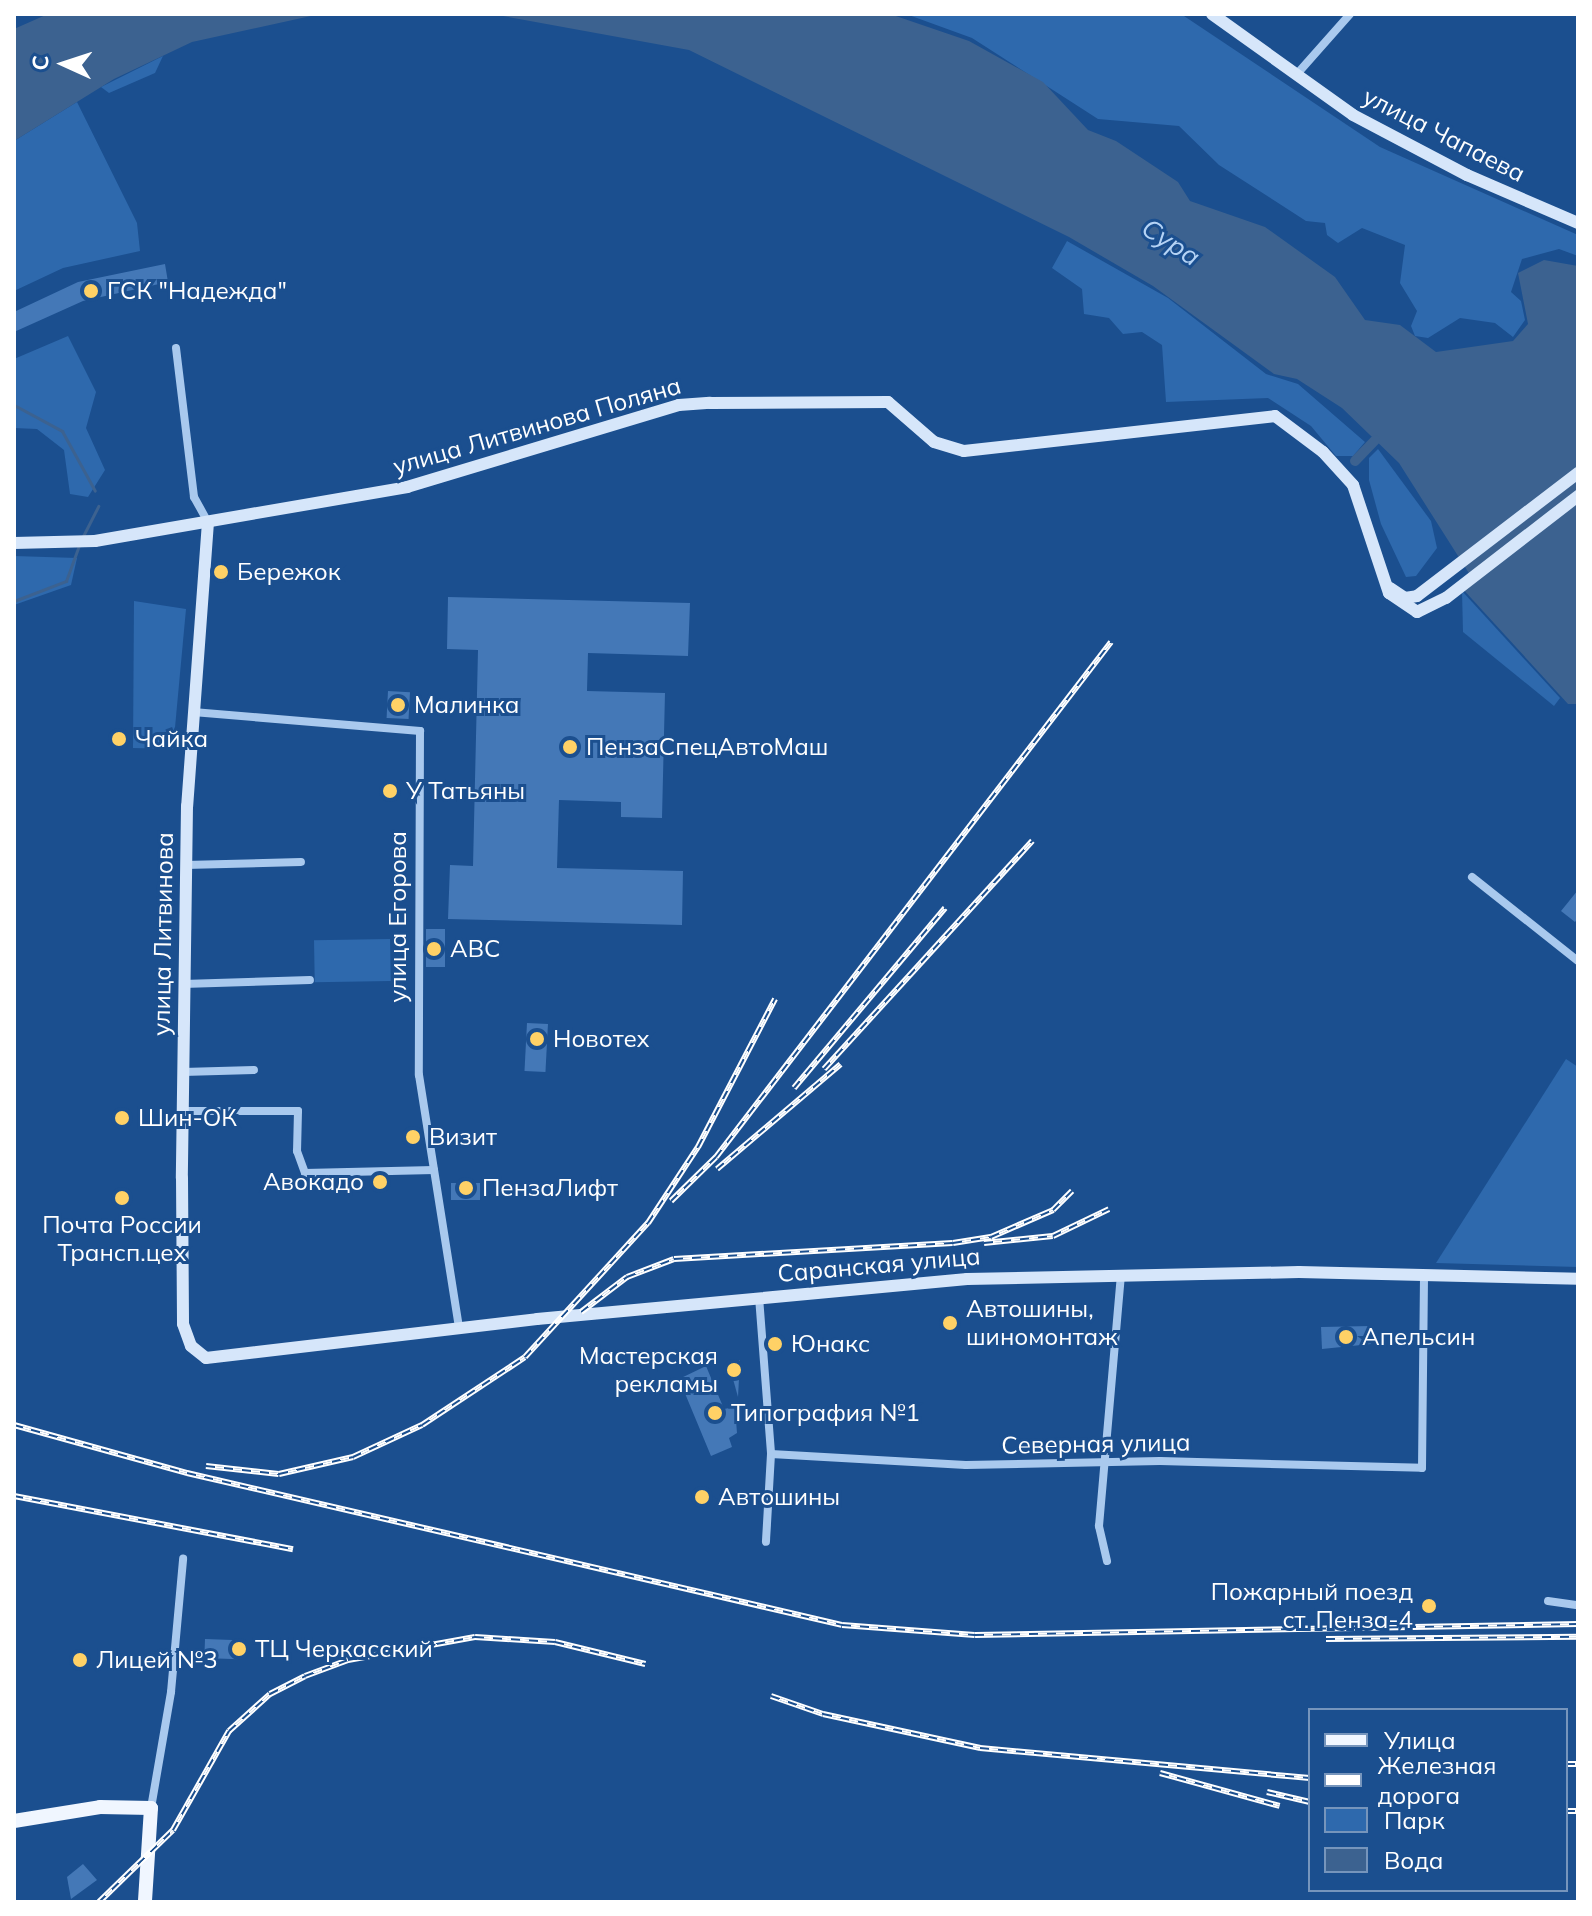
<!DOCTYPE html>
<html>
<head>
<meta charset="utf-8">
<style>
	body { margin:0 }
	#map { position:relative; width:1592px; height:1916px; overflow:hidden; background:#1b4f8f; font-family:Mulish,sans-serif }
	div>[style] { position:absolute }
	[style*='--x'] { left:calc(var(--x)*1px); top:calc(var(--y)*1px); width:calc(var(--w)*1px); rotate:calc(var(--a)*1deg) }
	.green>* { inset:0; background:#2e69ad; transform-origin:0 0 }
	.water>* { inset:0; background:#3c6290 }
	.stream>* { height:3px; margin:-1.5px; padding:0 1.5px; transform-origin:1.5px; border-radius:1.5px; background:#3c6290 }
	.canal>* { height:10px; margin:-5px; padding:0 5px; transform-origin:5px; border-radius:5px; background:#3c6290 }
	.building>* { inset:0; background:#4478b7; transform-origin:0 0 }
	.street>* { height:8px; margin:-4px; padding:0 4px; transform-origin:4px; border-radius:4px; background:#a9c9ee }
	.secondary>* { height:12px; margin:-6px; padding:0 6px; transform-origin:6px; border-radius:6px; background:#d6e6fa }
	.primary>* { height:14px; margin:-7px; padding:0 7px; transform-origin:7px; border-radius:7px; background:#f0f6ff }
	.rail>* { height:6px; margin-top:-3px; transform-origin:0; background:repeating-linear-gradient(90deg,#1b4f8f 0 9px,#fff 0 18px); box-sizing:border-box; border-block:2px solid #fff }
	.dots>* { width:22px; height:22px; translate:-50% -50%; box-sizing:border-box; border:4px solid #1b4f8f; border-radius:50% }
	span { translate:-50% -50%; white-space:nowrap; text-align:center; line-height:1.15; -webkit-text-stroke:6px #1b4f8f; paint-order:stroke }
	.street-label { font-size:24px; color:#fff }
	.poi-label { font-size:24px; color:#fff }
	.left { translate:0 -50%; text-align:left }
	.right { translate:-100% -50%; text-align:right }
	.water-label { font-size:26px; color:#b5d3f5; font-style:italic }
	.frame { position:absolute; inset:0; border:16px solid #fff; pointer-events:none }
	.legend { position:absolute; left:1308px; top:1708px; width:260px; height:184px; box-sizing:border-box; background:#1b4f8f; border:2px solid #7695bc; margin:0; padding:10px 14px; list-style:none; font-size:24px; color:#fff }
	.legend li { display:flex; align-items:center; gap:16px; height:40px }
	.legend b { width:40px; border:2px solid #7695bc }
	.north { position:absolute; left:24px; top:24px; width:80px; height:80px; -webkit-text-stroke:6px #1b4f8f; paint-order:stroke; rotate:273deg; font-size:22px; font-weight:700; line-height:32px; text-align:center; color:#fff }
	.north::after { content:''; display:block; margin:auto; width:28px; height:36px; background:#fff; clip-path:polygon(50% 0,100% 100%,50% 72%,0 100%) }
</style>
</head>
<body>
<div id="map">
	<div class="green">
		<div style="clip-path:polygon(906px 14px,1181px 14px,1380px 147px,1578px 235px,1578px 256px,1559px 249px,1522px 259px,1511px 292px,1521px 301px,1525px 320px,1513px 337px,1495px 323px,1460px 318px,1428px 338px,1415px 336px,1411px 326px,1417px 311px,1400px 283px,1405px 245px,1362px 228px,1338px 243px,1327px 235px,1325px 223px,1306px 221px,1219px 165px,1179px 126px,1098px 119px,972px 38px)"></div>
		<div style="clip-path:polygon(163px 56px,155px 73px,109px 93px,101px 87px)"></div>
		<div style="clip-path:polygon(77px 102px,137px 223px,140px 251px,63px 268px,14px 291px,14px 141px)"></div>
		<div style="clip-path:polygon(1067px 241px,1168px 298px,1266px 374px,1298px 384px,1365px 442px,1353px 456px,1336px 456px,1311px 426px,1268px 398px,1166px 402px,1162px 345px,1142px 332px,1123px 334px,1109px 318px,1084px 314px,1082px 289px,1052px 268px)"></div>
		<div style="clip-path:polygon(68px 336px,96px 392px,86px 428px,105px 470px,88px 497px,70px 494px,64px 450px,37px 429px,14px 428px,14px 359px)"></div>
		<div style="clip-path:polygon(1378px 449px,1431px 521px,1437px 548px,1416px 576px,1406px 577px,1381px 524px,1369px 480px,1369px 458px)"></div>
		<div style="clip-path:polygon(14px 556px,77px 558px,71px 585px,14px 605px)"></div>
		<div style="clip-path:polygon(1462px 591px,1560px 698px,1554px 706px,1463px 632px)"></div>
		<div style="clip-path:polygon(134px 601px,186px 609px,173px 749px,133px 748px)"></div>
		<div style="left:390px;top:939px;width:42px;height:76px;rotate:89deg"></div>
		<div style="clip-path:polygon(1566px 1059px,1578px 1067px,1578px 1267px,1436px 1263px)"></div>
	</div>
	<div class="water">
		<div style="clip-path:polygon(48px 14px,320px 14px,192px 42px,114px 79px,14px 141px,14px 29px)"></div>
		<div style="clip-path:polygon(492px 14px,890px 14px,969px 41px,1043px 82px,1088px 130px,1116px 141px,1178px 182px,1190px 201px,1265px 227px,1335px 277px,1365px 320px,1400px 325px,1436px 352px,1513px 341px,1528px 324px,1518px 273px,1544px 260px,1578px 266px,1578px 704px,1568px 704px,1461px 587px,1472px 578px,1399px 463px,1342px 408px,1297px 379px,1274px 374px,1153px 286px,1069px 237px,689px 50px)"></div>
	</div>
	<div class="stream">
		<div style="--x:14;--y:405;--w:55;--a:28.4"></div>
		<div style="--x:62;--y:431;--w:68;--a:61.2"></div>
		<div style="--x:82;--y:538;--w:36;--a:-63"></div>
		<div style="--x:14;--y:601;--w:56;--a:-21"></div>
		<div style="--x:66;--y:581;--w:38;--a:-70"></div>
	</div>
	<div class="canal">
		<div style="--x:1355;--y:461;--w:29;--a:-46"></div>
	</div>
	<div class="building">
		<div style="clip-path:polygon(165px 264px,168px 282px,83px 301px,14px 332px,14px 312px,78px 282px)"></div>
		<div style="clip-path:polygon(448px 597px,690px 603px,688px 656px,588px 653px,587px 691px,665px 693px,662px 818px,621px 817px,621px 802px,559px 800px,557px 868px,683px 871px,682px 925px,448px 919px,450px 865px,473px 866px,478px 650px,447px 649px)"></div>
		<div style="left:388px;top:691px;width:22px;height:27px;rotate:3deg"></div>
		<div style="clip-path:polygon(1578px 890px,1578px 918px,1575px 922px,1561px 911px)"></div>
		<div style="left:426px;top:929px;width:19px;height:38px"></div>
		<div style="left:527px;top:1023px;width:21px;height:48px;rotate:3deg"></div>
		<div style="left:480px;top:1183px;width:17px;height:29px;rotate:90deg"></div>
		<div style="clip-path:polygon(1371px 1326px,1371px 1344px,1322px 1349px,1321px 1327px)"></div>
		<div style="clip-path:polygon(740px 1360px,738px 1397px,728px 1361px)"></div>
		<div style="clip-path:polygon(706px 1366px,724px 1409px,735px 1407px,737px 1433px,729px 1438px,732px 1447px,711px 1456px,679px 1379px)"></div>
		<div style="left:205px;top:1639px;width:34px;height:19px;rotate:2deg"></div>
		<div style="clip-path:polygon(83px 1864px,97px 1880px,71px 1899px,67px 1877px)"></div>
	</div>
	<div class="street">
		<div style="--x:1297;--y:74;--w:80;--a:-48.5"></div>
		<div style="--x:176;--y:348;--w:150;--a:83.1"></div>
		<div style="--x:194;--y:497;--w:29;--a:61"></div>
		<div style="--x:193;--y:712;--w:228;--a:4.8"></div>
		<div style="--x:420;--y:731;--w:344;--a:90.2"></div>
		<div style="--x:419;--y:1075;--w:255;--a:81"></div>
		<div style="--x:185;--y:865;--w:116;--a:-1.5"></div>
		<div style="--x:1472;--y:877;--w:135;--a:38.4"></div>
		<div style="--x:183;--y:984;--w:127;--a:-1.8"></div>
		<div style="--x:183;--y:1072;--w:71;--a:-1.6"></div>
		<div style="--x:183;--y:1111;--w:115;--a:0"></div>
		<div style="--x:298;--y:1111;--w:40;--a:91.4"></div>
		<div style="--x:297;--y:1151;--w:23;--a:70"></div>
		<div style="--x:305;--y:1173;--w:129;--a:-1.3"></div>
		<div style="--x:759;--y:1297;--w:157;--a:85.6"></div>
		<div style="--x:771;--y:1454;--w:88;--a:93.3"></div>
		<div style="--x:771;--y:1454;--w:195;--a:3.2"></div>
		<div style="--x:966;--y:1465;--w:194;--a:-1.2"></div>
		<div style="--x:1160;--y:1461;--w:262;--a:1.5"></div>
		<div style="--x:1422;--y:1468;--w:194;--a:-89.4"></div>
		<div style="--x:1107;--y:1561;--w:36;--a:-103"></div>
		<div style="--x:1099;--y:1526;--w:253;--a:-85"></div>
		<div style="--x:1548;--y:1601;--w:30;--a:8"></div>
		<div style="--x:151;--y:1808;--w:118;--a:-80.2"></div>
		<div style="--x:171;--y:1692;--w:134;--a:-84.8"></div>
	</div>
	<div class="secondary">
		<div style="--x:1212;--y:14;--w:173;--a:35.6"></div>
		<div style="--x:1353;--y:115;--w:129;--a:27.8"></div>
		<div style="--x:1467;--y:175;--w:121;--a:23.4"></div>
		<div style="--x:208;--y:522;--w:285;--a:94.2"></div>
		<div style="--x:187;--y:806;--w:372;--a:90.8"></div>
		<div style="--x:182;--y:1178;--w:146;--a:89.6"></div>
		<div style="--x:183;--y:1324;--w:23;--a:70"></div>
		<div style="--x:191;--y:1346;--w:19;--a:39"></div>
		<div style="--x:206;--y:1358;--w:333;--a:-6.7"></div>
		<div style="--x:537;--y:1319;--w:432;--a:-5.3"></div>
		<div style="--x:967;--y:1279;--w:332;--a:-1.2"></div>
		<div style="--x:1299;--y:1272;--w:279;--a:1.4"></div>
		<div style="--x:14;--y:543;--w:81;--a:-1.4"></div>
		<div style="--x:95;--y:541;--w:317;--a:-9.8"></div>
		<div style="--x:407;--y:487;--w:284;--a:-16.8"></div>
		<div style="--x:679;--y:405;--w:31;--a:-4"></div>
		<div style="--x:710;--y:403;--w:178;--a:-0.3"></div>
		<div style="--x:888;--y:402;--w:61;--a:41"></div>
		<div style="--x:934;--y:442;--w:31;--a:17"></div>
		<div style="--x:964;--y:451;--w:313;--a:-6.4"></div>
		<div style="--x:1275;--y:416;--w:60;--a:36.9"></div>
		<div style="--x:1323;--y:452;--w:45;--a:47.7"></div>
		<div style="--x:1353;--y:485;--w:114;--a:71.6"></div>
		<div style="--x:1389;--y:593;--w:34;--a:34"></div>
		<div style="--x:1417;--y:612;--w:32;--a:-26"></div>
		<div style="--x:1446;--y:598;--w:167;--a:-37.7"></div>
		<div style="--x:1390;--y:588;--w:18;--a:34"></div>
		<div style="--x:1405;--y:598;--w:12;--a:-9"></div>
		<div style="--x:1417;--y:596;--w:203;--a:-37.4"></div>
	</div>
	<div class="primary">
		<div style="--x:14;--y:1821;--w:87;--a:-9.2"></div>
		<div style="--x:100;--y:1807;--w:51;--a:1.1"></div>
		<div style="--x:151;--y:1808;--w:94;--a:93.7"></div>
	</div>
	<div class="rail">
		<div style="--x:824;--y:1069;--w:309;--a:-47.6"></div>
		<div style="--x:794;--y:1088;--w:235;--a:-50"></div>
		<div style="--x:717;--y:1169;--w:162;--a:-40.3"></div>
		<div style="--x:671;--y:1201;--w:63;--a:-44.4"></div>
		<div style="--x:716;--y:1157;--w:649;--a:-52.51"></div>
		<div style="--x:984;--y:1243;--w:69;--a:-5.8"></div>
		<div style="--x:1053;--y:1236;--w:62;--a:-25.7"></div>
		<div style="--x:581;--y:1312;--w:58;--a:-37.3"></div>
		<div style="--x:627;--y:1277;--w:50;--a:-21"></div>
		<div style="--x:674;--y:1259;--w:279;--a:-3.3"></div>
		<div style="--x:953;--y:1243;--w:38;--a:-9"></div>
		<div style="--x:991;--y:1237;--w:68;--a:-23.5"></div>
		<div style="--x:1053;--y:1210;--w:27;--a:-45"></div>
		<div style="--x:14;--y:1425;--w:180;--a:15.5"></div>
		<div style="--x:187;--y:1473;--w:672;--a:13.06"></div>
		<div style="--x:842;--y:1625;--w:133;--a:4.3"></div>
		<div style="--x:975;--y:1635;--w:603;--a:-1.05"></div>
		<div style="--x:206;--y:1466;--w:73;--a:6.3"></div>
		<div style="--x:279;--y:1474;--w:76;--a:-12.9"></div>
		<div style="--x:353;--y:1457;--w:76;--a:-24.9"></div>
		<div style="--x:422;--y:1425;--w:123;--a:-33.4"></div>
		<div style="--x:525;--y:1357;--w:182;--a:-47.5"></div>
		<div style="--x:648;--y:1223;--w:91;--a:-56.7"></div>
		<div style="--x:698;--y:1147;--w:167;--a:-62.5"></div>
		<div style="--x:14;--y:1496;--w:284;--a:10.8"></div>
		<div style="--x:1326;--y:1639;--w:252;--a:-0.5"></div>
		<div style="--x:771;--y:1696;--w:55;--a:19.1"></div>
		<div style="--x:823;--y:1714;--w:161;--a:12.2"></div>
		<div style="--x:980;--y:1748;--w:331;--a:5.2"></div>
		<div style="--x:1566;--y:1764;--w:12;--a:0"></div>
		<div style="--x:1160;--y:1773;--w:124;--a:15.4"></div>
		<div style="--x:1267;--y:1792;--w:44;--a:13.1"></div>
		<div style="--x:1566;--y:1811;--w:12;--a:0"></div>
		<div style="--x:99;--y:1902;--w:103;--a:-44.2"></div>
		<div style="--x:173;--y:1830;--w:114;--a:-60.5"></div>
		<div style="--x:229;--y:1731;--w:55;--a:-42.1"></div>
		<div style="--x:270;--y:1694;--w:39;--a:-27"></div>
		<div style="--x:305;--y:1676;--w:46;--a:-20.4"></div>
		<div style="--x:348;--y:1660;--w:129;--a:-10.3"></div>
		<div style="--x:475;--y:1637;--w:80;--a:3.6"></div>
		<div style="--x:555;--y:1642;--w:93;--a:13.7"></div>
	</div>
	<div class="dots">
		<div style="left:91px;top:291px;background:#ffd166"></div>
		<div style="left:221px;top:572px;background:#ffd166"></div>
		<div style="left:398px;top:705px;background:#ffd166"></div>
		<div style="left:119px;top:739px;background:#ffd166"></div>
		<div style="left:570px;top:747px;background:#ffd166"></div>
		<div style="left:390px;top:791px;background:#ffd166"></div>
		<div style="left:434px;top:949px;background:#ffd166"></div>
		<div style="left:537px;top:1039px;background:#ffd166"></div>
		<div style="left:122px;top:1118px;background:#ffd166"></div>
		<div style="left:413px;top:1137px;background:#ffd166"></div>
		<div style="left:380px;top:1182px;background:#ffd166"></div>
		<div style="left:466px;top:1188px;background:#ffd166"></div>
		<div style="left:122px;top:1198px;background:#ffd166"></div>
		<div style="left:950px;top:1323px;background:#ffd166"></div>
		<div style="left:1346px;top:1337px;background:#ffd166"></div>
		<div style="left:775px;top:1344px;background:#ffd166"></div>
		<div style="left:734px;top:1370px;background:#ffd166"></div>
		<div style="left:715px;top:1413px;background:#ffd166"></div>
		<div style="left:702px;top:1497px;background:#ffd166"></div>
		<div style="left:1429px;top:1606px;background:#ffd166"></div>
		<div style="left:239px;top:1649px;background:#ffd166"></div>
		<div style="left:80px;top:1660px;background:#ffd166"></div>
	</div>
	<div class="street-label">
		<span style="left:1444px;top:135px;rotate:27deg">улица Чапаева</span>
		<span style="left:537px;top:426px;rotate:-16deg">улица Литвинова Поляна</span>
		<span style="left:398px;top:917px;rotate:-90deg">улица Егорова</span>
		<span style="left:163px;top:934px;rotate:-89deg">улица Литвинова</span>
		<span style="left:879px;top:1265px;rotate:-5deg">Саранская улица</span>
		<span style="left:1096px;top:1444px;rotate:-1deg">Северная улица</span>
	</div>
	<div class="poi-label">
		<span class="left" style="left:107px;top:291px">ГСК "Надежда"</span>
		<span class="left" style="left:237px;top:572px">Бережок</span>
		<span class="left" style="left:414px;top:705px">Малинка</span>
		<span class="left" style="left:135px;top:739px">Чайка</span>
		<span class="left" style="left:586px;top:747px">ПензаСпецАвтоМаш</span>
		<span class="left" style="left:406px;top:791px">У Татьяны</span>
		<span class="left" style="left:450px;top:949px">ABC</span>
		<span class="left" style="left:553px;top:1039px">Новотех</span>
		<span class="left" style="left:138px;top:1118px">Шин-ОК</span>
		<span class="left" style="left:429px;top:1137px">Визит</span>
		<span class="right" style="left:364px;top:1182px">Авокадо</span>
		<span class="left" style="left:482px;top:1188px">ПензаЛифт</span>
		<span style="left:122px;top:1239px">Почта России<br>Трансп.цех</span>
		<span class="left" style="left:966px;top:1323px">Автошины,<br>шиномонтаж</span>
		<span class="left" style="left:1362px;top:1337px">Апельсин</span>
		<span class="left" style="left:791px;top:1344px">Юнакс</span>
		<span class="right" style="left:718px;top:1370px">Мастерская<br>рекламы</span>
		<span class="left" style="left:731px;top:1413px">Типография №1</span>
		<span class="left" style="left:718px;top:1497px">Автошины</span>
		<span class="right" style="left:1413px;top:1606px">Пожарный поезд<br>ст. Пенза-4</span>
		<span class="left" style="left:255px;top:1649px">ТЦ Черкасский</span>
		<span class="left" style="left:96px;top:1660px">Лицей №3</span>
	</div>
	<div class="water-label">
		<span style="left:1171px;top:242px;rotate:33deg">Сура</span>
	</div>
	<div class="frame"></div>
	<ul class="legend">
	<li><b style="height:10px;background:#f0f6ff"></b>Улица</li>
	<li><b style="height:10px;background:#fff"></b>Железная дорога</li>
	<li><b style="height:22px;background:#2e69ad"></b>Парк</li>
	<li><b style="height:22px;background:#3c6290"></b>Вода</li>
	</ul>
	<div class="north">С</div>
</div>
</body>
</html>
